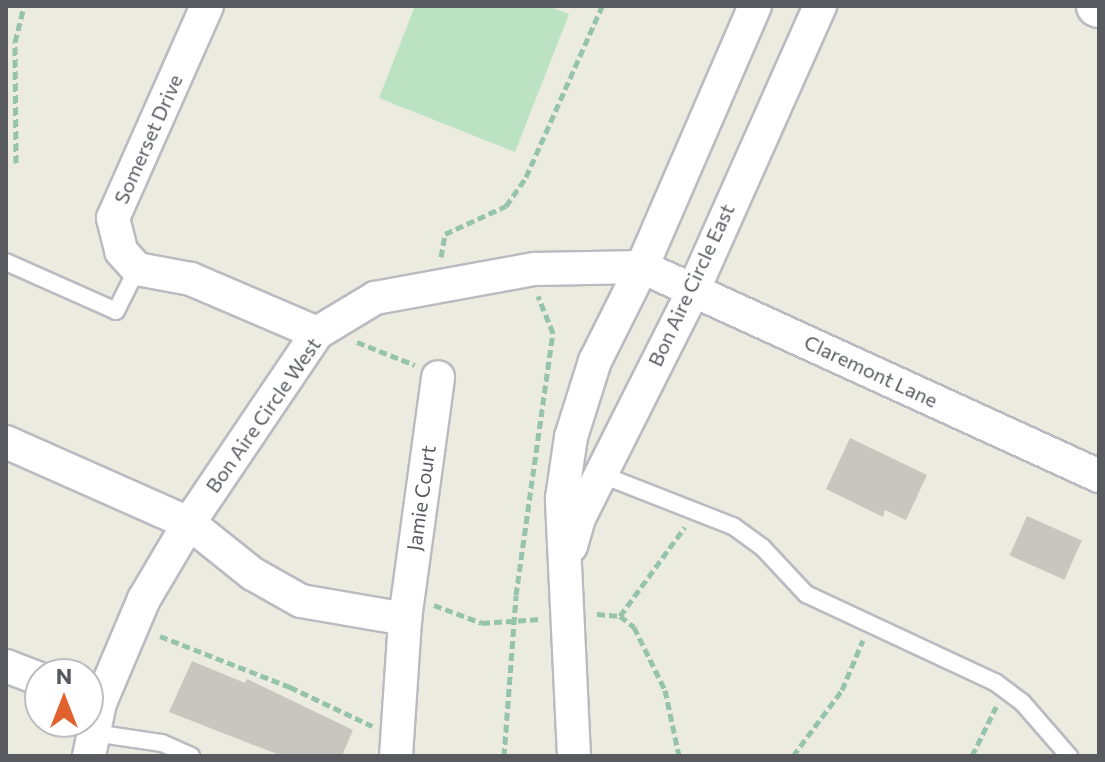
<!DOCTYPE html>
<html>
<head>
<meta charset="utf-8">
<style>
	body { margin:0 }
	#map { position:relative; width:1105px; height:762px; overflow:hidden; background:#ebebdf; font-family:Commissioner,sans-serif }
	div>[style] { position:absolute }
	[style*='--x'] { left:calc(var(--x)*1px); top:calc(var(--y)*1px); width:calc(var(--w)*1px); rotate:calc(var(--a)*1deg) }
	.green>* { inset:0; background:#bce2c4 }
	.building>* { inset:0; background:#c8c7bf; transform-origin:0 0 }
	.path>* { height:5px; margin-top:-2.5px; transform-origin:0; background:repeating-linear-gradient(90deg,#96c3ac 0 8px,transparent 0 12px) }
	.roads { filter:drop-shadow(2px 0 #babbc1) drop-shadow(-2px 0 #babbc1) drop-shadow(0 2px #babbc1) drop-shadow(0 -2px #babbc1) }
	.service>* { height:16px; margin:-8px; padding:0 8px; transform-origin:8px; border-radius:8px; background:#fff }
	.minor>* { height:32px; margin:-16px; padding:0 16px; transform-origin:16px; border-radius:16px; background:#fff }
	.tertiary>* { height:40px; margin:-20px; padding:0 20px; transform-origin:20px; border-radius:20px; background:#fff }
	span { translate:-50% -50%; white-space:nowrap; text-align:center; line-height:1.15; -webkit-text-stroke:7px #fff; paint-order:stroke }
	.street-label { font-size:20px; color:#585a60 }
	.frame { position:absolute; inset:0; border:8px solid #585a60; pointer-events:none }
	.north { position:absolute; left:24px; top:658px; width:80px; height:80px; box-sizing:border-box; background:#fff; border:2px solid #bcbdbf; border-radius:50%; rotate:0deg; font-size:22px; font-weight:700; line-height:32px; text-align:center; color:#585a60 }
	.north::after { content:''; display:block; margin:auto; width:28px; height:36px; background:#e1612f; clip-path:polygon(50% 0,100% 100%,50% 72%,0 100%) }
</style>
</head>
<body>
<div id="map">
	<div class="green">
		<div style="clip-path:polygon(415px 6px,547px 6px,569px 14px,515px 152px,379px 98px)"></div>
	</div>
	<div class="building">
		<div style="clip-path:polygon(850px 438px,927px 475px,906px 520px,885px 510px,883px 517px,826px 489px)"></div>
		<div style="left:1027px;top:516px;width:60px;height:43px;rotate:24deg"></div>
		<div style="clip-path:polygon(192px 661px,245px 683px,247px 679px,353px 730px,342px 756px,282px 756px,169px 712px)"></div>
	</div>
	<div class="path">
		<div style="--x:16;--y:163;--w:121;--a:-90.5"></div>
		<div style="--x:15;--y:42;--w:37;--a:-76"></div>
		<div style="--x:441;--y:257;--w:23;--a:-80"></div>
		<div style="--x:445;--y:234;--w:67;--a:-24.7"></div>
		<div style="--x:506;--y:206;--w:35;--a:-55"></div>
		<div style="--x:526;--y:177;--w:187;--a:-66"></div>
		<div style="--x:357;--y:342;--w:62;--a:21.6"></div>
		<div style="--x:434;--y:605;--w:51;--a:20.6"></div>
		<div style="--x:482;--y:623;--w:58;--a:-3.9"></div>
		<div style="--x:597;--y:614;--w:23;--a:5"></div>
		<div style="--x:620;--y:616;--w:18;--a:38"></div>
		<div style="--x:634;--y:627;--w:70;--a:63.8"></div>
		<div style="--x:665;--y:690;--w:67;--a:78"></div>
		<div style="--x:620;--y:616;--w:110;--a:-53.9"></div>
		<div style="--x:160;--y:636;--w:140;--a:21.4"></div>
		<div style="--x:290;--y:687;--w:91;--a:25.4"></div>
		<div style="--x:504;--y:756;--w:161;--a:-85.7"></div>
		<div style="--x:516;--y:595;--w:265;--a:-82"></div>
		<div style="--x:553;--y:333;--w:40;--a:-112"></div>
		<div style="--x:793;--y:756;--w:82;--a:-53.4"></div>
		<div style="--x:842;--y:690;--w:54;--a:-67.2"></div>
		<div style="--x:972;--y:756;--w:55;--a:-63.9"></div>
	</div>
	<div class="roads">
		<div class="service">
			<div style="--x:6;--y:262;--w:120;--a:24"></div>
			<div style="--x:116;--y:311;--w:47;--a:-63.4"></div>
			<div style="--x:600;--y:474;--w:143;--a:21.4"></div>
			<div style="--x:733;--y:526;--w:37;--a:36"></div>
			<div style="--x:763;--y:548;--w:63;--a:46.9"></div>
			<div style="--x:806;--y:594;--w:208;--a:25"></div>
			<div style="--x:995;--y:682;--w:34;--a:37"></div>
			<div style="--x:1022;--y:702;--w:72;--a:49"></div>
			<div style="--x:94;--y:733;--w:69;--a:8.4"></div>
			<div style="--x:162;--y:743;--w:32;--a:24"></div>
		</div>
		<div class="minor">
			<div style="--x:207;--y:6;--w:232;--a:113.9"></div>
			<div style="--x:113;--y:218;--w:34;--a:76"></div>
			<div style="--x:121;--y:251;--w:24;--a:48"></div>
			<div style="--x:137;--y:269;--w:55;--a:10.5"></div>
			<div style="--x:191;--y:279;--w:137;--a:23.2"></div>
			<div style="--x:6;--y:442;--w:200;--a:23.9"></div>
			<div style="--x:189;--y:523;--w:82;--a:38.6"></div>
			<div style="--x:253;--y:574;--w:55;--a:29.4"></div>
			<div style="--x:301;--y:601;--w:106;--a:9.8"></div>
			<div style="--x:571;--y:546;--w:29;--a:-74"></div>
			<div style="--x:579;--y:518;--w:256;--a:-63.3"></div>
			<div style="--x:694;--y:289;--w:310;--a:-66"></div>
			<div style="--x:6;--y:666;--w:36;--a:21"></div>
			<div style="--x:89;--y:756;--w:54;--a:-78.3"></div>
			<div style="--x:100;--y:703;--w:113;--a:-67.1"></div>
			<div style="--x:144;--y:599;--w:88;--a:-59.4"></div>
			<div style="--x:189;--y:523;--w:229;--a:-56"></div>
			<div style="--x:317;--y:333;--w:68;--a:-31.1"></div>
			<div style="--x:375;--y:298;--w:163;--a:-10.3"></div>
			<div style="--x:535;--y:269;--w:107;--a:-1.1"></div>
			<div style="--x:642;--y:267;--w:503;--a:24.58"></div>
			<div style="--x:396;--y:756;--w:137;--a:-86.2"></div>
			<div style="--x:405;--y:619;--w:244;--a:-82.2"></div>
			<div style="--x:574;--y:756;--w:258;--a:-92.7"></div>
			<div style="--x:562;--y:498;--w:62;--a:-81.6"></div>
			<div style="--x:571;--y:437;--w:80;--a:-72.5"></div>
			<div style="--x:595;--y:361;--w:105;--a:-63.4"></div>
			<div style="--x:642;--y:267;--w:284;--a:-66.6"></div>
		</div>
		<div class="tertiary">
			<div style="--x:1097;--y:6;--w:2;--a:27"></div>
		</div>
	</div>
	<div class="street-label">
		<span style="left:148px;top:139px;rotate:-66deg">Somerset Drive</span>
		<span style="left:691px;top:285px;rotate:-65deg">Bon Aire Circle East</span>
		<span style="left:871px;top:371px;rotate:25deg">Claremont Lane</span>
		<span style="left:263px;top:415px;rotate:-55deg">Bon Aire Circle West</span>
		<span style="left:421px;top:498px;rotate:-82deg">Jamie Court</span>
	</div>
	<div class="frame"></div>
	<div class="north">N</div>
</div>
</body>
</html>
